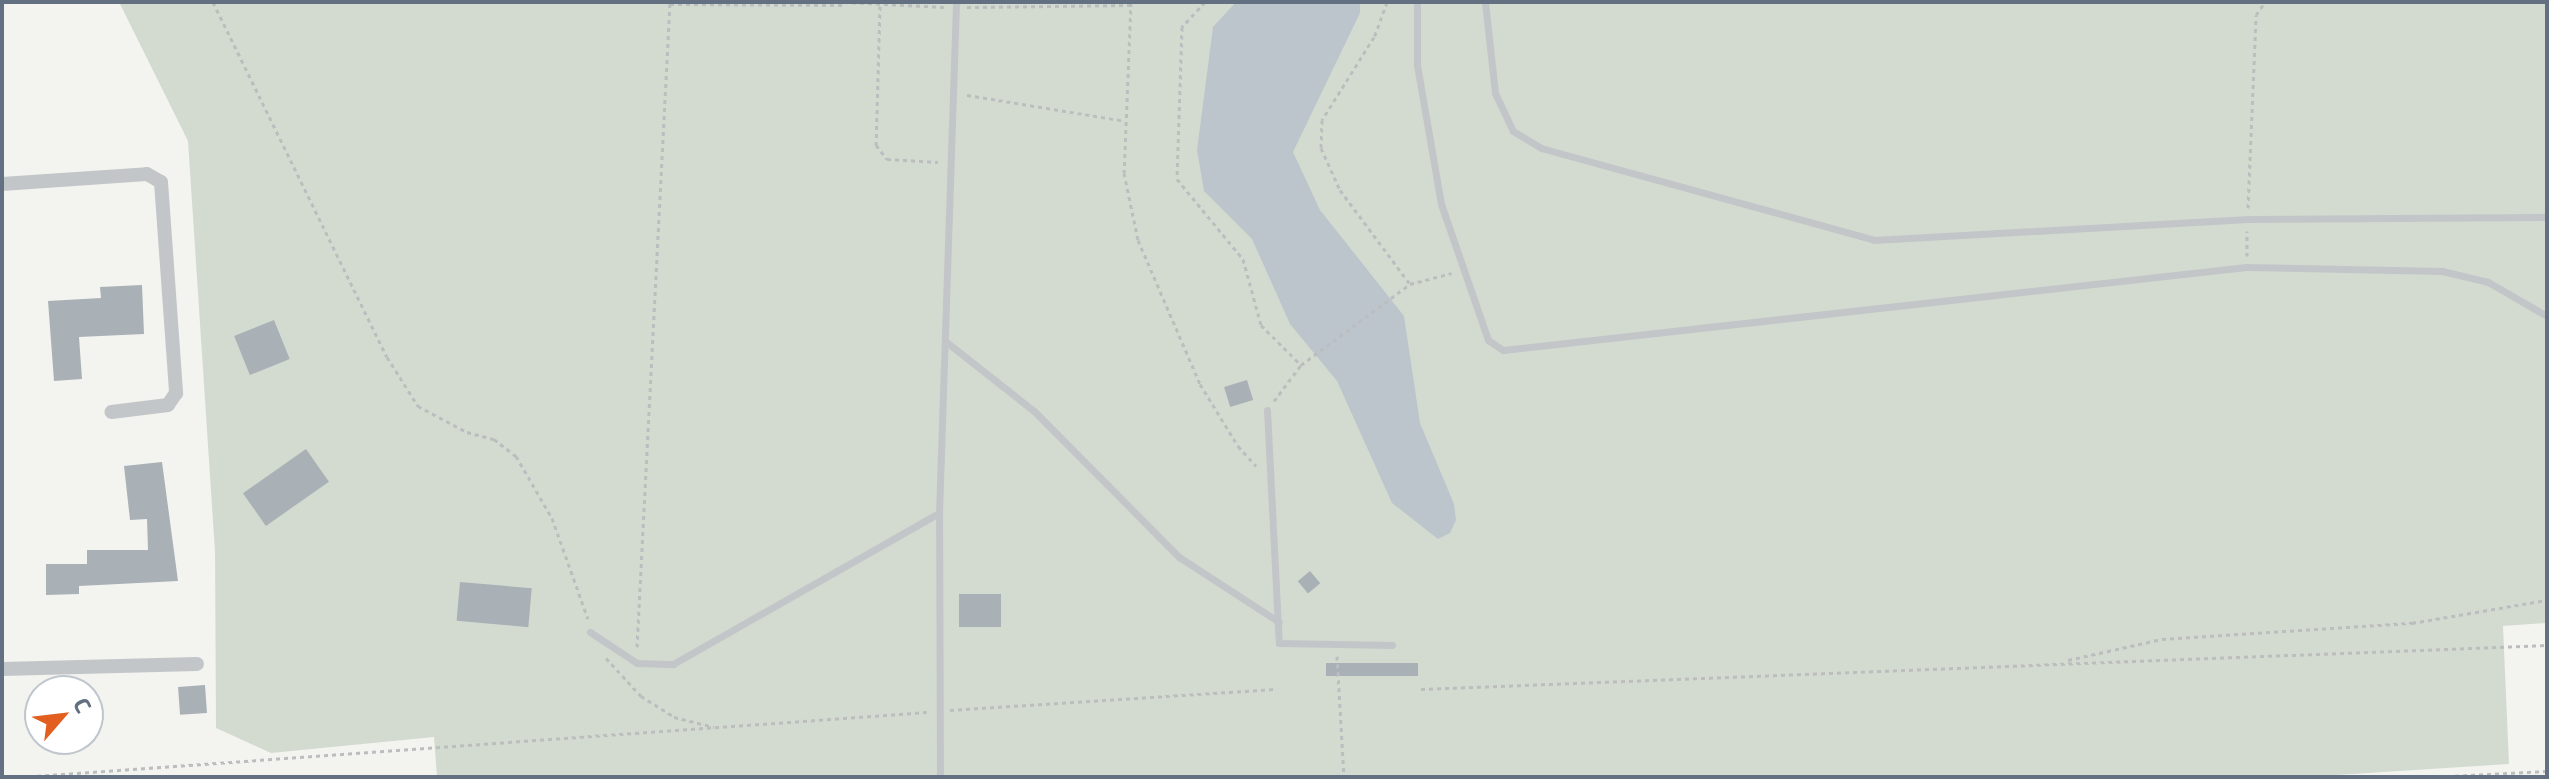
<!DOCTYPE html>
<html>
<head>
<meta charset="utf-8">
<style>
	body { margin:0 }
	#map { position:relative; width:2549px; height:779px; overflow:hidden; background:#f3f4ef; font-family:"Exo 2",sans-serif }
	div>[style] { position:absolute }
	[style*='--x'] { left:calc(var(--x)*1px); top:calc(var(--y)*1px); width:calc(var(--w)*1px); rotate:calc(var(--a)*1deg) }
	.green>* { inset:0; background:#d3dbd0 }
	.water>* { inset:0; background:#bcc5cb }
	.building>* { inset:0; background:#a9b0b6; transform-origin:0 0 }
	.path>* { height:3px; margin-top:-1.5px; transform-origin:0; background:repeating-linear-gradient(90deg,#bcbdbf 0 4px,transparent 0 8px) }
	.service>* { height:7px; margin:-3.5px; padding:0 3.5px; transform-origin:3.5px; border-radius:3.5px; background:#c3c6c9 }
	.minor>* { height:14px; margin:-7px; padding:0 7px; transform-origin:7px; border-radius:7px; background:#c3c6c9 }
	span { translate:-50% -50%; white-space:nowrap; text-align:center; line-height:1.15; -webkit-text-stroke:8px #fff; paint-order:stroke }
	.frame { position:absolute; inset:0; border:4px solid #627081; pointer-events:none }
	.north { position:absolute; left:24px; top:675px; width:80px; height:80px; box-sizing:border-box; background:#fff; border:2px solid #c0c6cd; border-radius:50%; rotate:62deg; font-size:22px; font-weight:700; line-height:32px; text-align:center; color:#627081 }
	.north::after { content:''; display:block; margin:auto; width:28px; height:36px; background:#e35f20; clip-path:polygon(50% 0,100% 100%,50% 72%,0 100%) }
</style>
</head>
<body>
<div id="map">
	<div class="green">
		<div style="clip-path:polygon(119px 2px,2547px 2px,2547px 623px,2503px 626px,2509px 764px,2305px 777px,437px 777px,434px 737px,271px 753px,216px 728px,215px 552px,188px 141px)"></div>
	</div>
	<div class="water">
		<div style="clip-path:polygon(1236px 2px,1360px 2px,1360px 13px,1293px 152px,1320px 210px,1404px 316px,1420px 423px,1454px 504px,1456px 520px,1450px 533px,1438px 539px,1392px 503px,1337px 381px,1290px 324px,1252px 239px,1204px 191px,1197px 150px,1213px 27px)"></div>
	</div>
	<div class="building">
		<div style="clip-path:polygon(142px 285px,144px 334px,79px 337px,82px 379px,54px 381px,48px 301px,101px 298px,100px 287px)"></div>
		<div style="left:274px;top:320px;width:42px;height:43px;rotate:68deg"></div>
		<div style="left:1247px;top:380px;width:21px;height:24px;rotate:73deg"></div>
		<div style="left:306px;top:449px;width:40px;height:77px;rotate:55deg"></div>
		<div style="clip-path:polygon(162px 462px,178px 581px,79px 586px,79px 594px,46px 595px,46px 564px,87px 564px,87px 550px,148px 550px,147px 519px,130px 520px,124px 466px)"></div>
		<div style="left:1310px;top:571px;width:16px;height:16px;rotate:50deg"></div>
		<div style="left:460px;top:582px;width:72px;height:39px;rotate:5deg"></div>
		<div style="left:959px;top:594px;width:42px;height:33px"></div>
		<div style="left:1326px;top:663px;width:92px;height:13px"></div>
		<div style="left:205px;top:685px;width:28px;height:27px;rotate:86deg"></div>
	</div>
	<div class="path">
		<div style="--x:213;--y:2;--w:395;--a:63.9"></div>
		<div style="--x:387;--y:357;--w:58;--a:57.7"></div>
		<div style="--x:418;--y:406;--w:55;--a:28"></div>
		<div style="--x:467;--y:432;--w:28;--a:15"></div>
		<div style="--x:494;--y:439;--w:28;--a:38"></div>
		<div style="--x:516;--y:456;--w:72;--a:59.9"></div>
		<div style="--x:552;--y:518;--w:107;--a:70.4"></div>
		<div style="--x:844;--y:2;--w:100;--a:2.9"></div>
		<div style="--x:1131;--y:2;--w:171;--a:92.3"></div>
		<div style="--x:1124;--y:173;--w:68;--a:78.2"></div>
		<div style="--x:1138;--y:240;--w:157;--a:66.7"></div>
		<div style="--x:1200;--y:384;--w:73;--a:58.5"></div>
		<div style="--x:1238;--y:446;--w:27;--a:48"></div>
		<div style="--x:1205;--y:2;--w:34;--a:133"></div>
		<div style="--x:1182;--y:27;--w:152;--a:91.9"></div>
		<div style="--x:1177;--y:179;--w:104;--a:50.5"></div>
		<div style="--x:1243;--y:259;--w:68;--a:74.7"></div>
		<div style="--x:1261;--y:325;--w:57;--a:45"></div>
		<div style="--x:1387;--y:2;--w:37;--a:110"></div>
		<div style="--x:1374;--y:37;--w:98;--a:122.1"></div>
		<div style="--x:1322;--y:120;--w:28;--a:92"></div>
		<div style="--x:1321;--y:148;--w:46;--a:65.7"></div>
		<div style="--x:1340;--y:190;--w:117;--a:53.3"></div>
		<div style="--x:670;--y:4;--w:172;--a:0.3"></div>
		<div style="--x:880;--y:6;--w:139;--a:91.6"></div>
		<div style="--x:876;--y:145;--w:18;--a:52"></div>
		<div style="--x:887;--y:159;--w:51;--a:3.4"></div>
		<div style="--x:967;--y:7;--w:165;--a:-0.7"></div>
		<div style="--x:967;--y:95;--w:160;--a:9.3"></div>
		<div style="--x:2248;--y:208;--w:193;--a:-87.6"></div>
		<div style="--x:2256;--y:15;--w:16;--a:-55"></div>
		<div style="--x:2247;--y:256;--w:25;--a:-90"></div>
		<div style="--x:1274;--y:401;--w:45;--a:-53.1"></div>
		<div style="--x:1301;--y:365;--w:136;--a:-36.6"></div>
		<div style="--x:1410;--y:284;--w:43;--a:-14.7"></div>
		<div style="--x:637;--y:647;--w:646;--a:-87.07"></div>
		<div style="--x:1337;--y:656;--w:121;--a:86.7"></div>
		<div style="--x:606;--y:658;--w:52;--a:47.4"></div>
		<div style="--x:641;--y:696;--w:39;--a:32"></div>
		<div style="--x:674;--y:717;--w:41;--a:14"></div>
		<div style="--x:2068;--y:660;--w:96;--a:-12.6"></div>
		<div style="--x:2162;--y:639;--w:251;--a:-3.7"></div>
		<div style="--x:2412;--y:623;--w:137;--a:-9.7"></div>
		<div style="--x:1421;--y:689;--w:1127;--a:-2.24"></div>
		<div style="--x:950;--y:710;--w:327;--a:-3.7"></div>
		<div style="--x:21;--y:777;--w:908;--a:-4.1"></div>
		<div style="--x:2431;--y:777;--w:116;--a:-3"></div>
	</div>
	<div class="service">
		<div style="--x:1417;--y:2;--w:63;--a:90"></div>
		<div style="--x:1417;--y:65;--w:141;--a:80.2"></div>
		<div style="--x:1441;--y:204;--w:144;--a:70.9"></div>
		<div style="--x:1488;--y:340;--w:18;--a:34"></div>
		<div style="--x:1503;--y:350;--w:748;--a:-6.37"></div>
		<div style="--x:2246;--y:267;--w:196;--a:1.2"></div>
		<div style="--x:2442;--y:271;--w:47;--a:13.4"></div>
		<div style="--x:2488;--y:282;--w:68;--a:30"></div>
		<div style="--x:1485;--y:2;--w:92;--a:83.7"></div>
		<div style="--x:1495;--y:93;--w:42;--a:64.7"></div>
		<div style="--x:1513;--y:131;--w:33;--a:31"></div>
		<div style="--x:1541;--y:148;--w:345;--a:15.4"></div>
		<div style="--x:1874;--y:240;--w:375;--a:-3.2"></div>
		<div style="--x:2248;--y:219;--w:299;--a:-0.4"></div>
		<div style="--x:945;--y:341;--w:113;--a:38.2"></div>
		<div style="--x:1034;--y:411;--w:206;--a:45.2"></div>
		<div style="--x:1179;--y:557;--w:119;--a:33"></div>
		<div style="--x:1267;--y:410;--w:233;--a:87.1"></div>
		<div style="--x:1279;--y:643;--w:113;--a:1"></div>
		<div style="--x:590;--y:632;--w:56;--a:33.4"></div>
		<div style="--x:637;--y:663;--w:36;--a:2"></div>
		<div style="--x:673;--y:664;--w:306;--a:-29.6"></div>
		<div style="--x:940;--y:777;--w:264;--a:-90.2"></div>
		<div style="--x:939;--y:513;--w:511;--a:-88.09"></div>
	</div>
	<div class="minor">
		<div style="--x:2;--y:184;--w:145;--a:-3.9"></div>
		<div style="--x:147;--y:174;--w:16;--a:30"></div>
		<div style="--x:161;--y:182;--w:212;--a:85.9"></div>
		<div style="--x:176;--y:393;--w:14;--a:124"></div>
		<div style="--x:168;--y:405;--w:57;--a:173"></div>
		<div style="--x:2;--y:669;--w:195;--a:-1.5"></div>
	</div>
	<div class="frame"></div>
	<div class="north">С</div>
</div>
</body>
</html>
